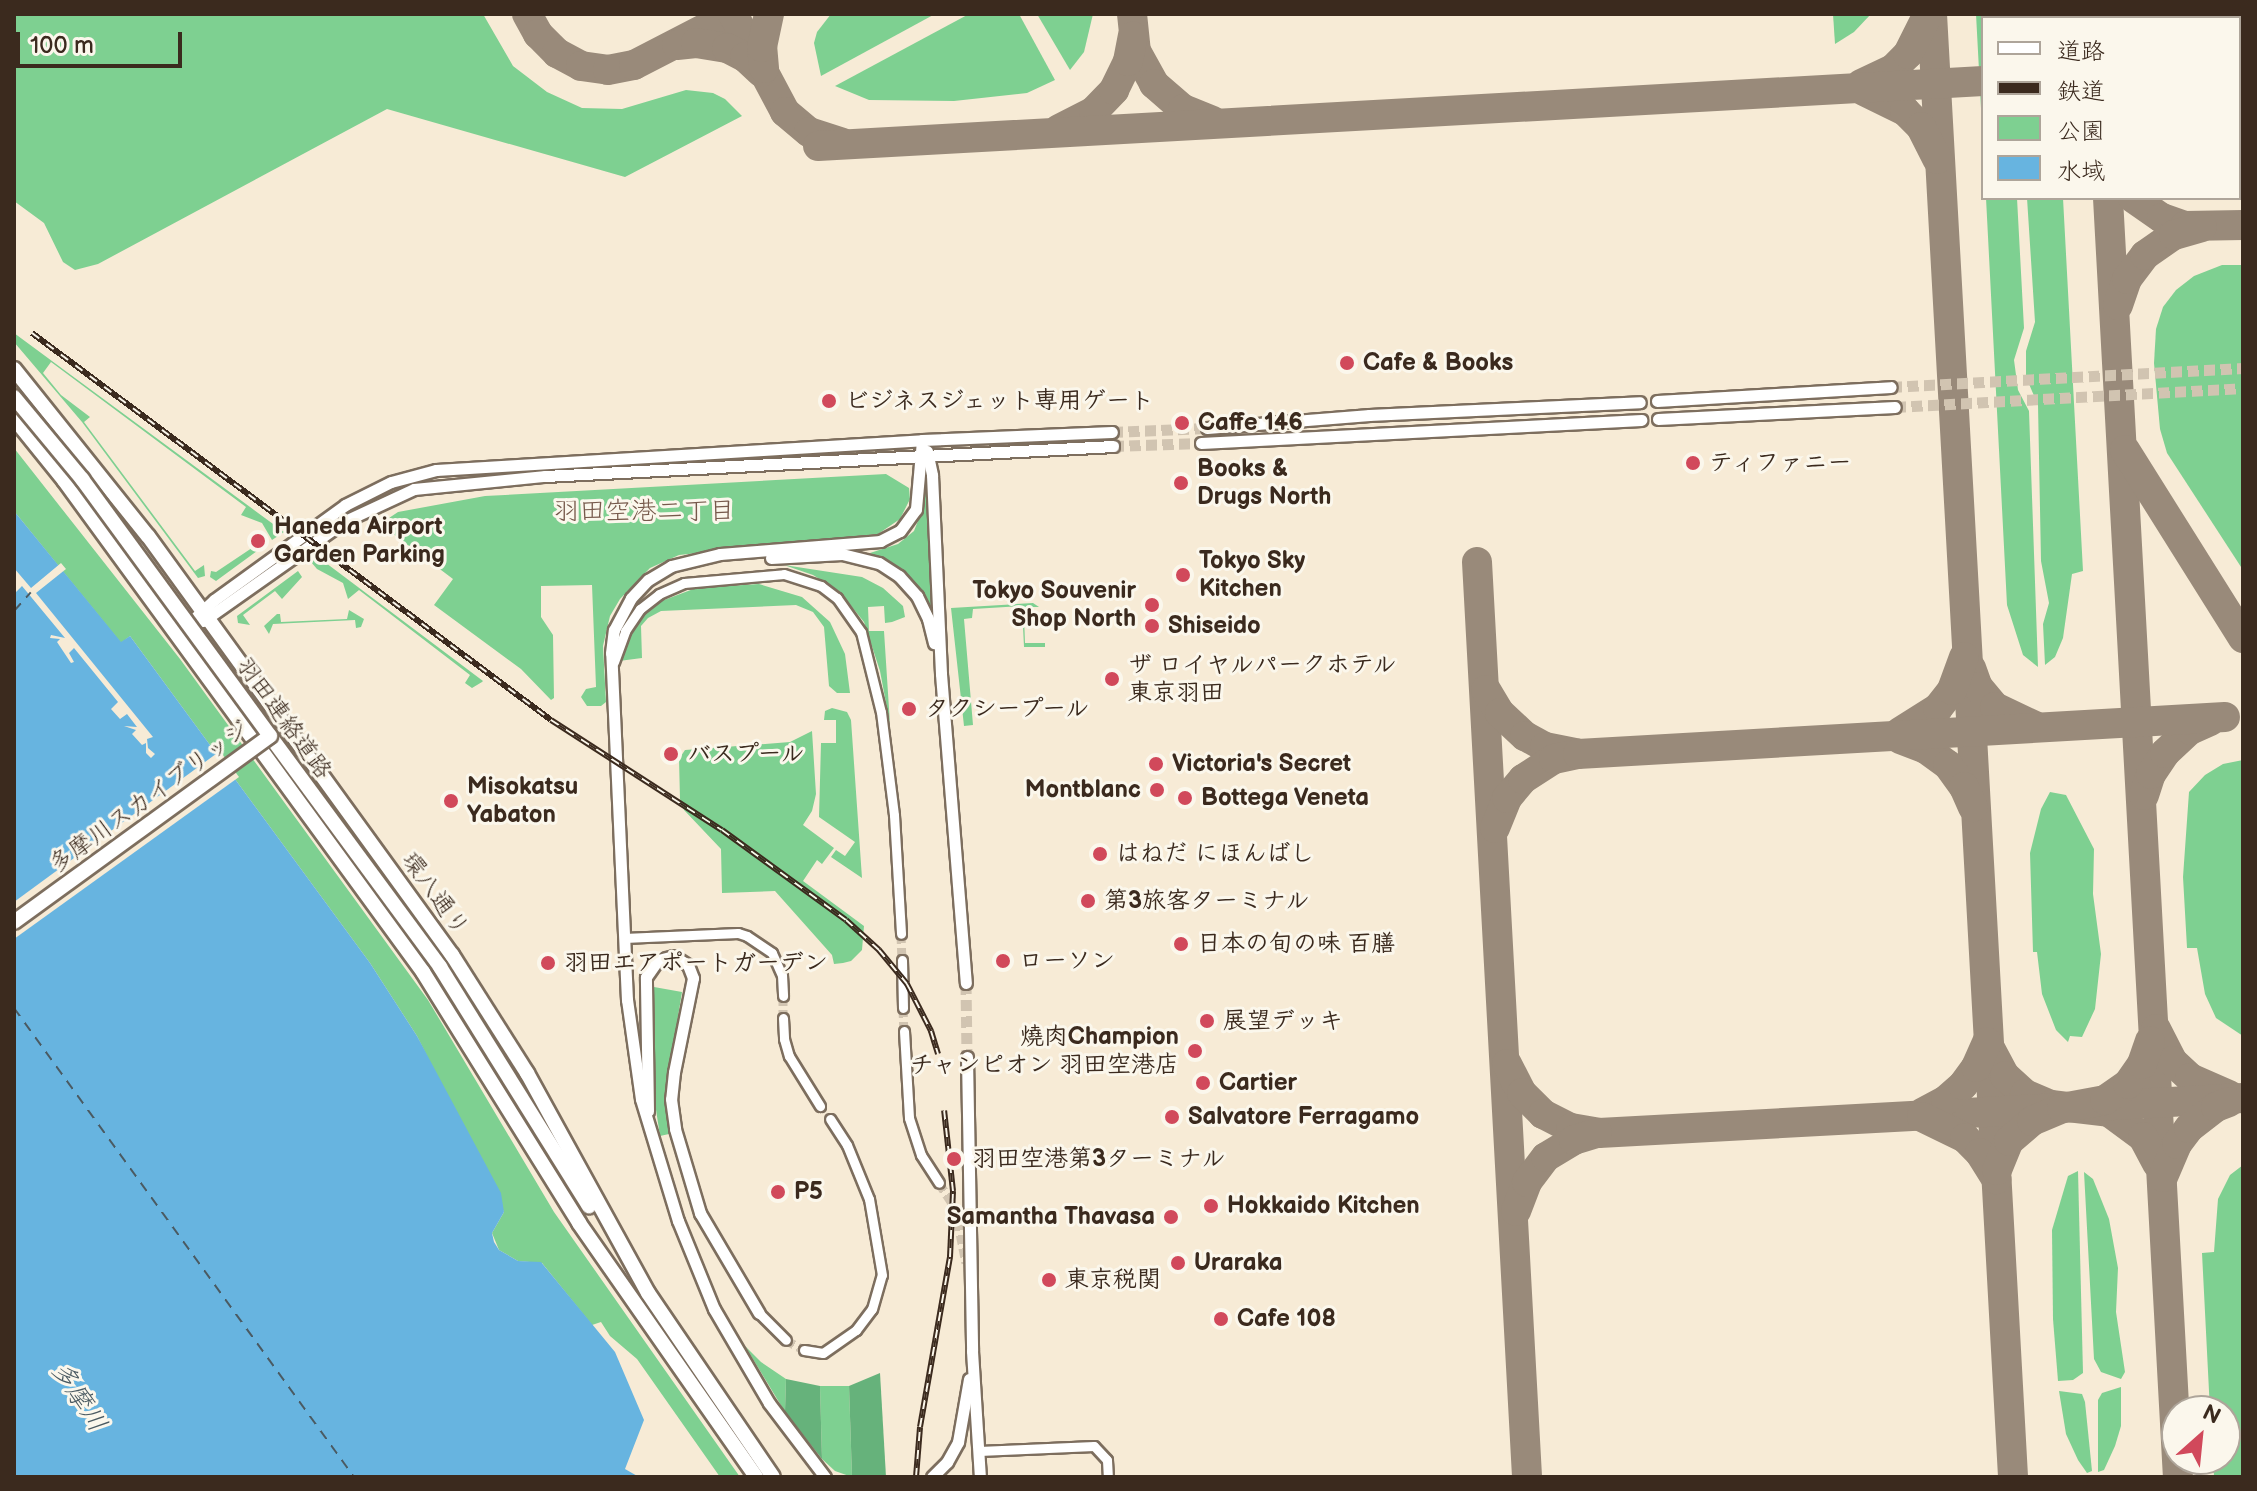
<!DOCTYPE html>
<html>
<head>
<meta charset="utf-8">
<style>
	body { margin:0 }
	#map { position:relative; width:2257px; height:1491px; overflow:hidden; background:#f7ebd6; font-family:"Balsamiq Sans","Klee One",sans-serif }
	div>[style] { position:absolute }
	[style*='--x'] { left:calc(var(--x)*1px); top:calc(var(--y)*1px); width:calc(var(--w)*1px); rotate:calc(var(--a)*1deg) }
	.green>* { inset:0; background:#7ed091 }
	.forest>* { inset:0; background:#66b27b }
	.water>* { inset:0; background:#67b4e0 }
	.pier>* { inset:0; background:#f7ebd6 }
	.ferry>* { height:2px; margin-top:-1px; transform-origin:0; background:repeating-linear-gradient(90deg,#4a5a62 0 10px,transparent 0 18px) }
	.taxiway>* { height:30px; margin:-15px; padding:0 15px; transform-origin:15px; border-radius:15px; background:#998a7a }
	.minor-tunnel>* { height:9px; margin-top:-4.5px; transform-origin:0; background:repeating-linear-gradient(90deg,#d1c4b1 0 9px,transparent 0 13.5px) }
	.tertiary-tunnel>* { height:11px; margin-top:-5.5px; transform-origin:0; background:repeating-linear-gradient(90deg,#d1c4b1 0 11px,transparent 0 16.5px) }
	.roads { filter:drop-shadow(2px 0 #7d6e5e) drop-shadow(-2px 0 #7d6e5e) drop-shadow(0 2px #7d6e5e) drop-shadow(0 -2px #7d6e5e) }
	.minor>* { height:9px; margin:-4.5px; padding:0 4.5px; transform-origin:4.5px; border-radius:4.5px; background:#fff }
	.tertiary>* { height:11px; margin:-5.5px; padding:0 5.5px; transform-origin:5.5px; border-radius:5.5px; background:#fff }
	.primary>* { height:14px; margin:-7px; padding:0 7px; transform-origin:7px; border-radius:7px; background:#fff }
	.rail>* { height:6px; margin-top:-3px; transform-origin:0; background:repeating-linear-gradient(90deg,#fbf7ec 0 9px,#3b2a1e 0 18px); box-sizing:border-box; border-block:2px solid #3b2a1e }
	.bridges { filter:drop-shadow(2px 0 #7d6e5e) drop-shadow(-2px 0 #7d6e5e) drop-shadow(0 2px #7d6e5e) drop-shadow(0 -2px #7d6e5e) }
	.primary-bridge>* { height:14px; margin:-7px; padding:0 7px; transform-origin:7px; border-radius:7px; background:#fff }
	.dots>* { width:22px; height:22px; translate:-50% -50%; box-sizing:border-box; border:4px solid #fbf7ec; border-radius:50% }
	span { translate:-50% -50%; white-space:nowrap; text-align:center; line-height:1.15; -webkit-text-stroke:6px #fbf7ec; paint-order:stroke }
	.poi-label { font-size:24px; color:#3b2a1e; font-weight:700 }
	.left { translate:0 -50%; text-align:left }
	.right { translate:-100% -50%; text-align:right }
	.street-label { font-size:24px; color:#3b2a1e }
	.neighbourhood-label { font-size:26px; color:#76594b }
	.water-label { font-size:26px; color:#4a5a62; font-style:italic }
	.frame { position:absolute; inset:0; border:16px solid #3b2a1e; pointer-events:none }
	.legend { position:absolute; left:1981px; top:16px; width:260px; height:184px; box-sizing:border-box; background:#fbf7ec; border:2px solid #aea59a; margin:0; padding:10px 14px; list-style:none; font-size:24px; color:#3b2a1e }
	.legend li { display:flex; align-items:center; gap:16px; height:40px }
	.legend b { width:40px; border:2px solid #aea59a }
	.north { position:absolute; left:2161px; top:1395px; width:80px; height:80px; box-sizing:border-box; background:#fbf7ec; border:2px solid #aea59a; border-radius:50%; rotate:27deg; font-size:22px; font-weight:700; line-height:32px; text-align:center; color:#3b2a1e }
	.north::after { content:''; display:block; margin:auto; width:28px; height:36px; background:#d1495b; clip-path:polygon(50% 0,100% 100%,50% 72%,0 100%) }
	.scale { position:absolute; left:16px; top:32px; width:166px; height:36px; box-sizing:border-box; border:4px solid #3b2a1e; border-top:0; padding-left:10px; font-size:24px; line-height:28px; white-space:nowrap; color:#3b2a1e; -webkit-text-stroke:6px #fbf7ec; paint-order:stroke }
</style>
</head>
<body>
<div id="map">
	<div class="green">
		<div style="clip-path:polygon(14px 14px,483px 14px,513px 66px,547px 92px,582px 108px,622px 109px,686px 90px,713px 93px,725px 99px,742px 116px,625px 177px,387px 109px,98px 264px,75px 270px,63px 262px,44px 223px,14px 201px)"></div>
		<div style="clip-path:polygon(831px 14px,935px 14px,821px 76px,814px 43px,817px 32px)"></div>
		<div style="clip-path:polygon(969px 14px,1019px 14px,1055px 80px,1027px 93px,954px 101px,869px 100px,835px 86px)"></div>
		<div style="clip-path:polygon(1037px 14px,1093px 14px,1084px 52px,1070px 70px)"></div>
		<div style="clip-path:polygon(1833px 14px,1871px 14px,1854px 32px,1835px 44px)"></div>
		<div style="clip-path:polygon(1976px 14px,2006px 14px,2007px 18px,1983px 18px,1983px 146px)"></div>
		<div style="clip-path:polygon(2162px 14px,2243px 14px,2243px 185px,2239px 185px,2239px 18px,2159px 18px)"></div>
		<div style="clip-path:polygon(1986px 198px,2017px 198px,2024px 328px,2014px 360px,2018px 390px,2029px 411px,2038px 667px,2023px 655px,2007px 605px)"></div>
		<div style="clip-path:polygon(2027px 198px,2063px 198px,2083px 571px,2072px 574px,2063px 638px,2055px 657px,2045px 665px,2043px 624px,2049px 603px,2041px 561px,2038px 405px,2026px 377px,2026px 351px,2035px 322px)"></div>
		<div style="clip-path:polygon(2222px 265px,2243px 265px,2243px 570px,2167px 453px,2160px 429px,2154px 363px,2156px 329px,2163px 307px,2176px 290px,2194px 276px)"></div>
		<div style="clip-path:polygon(14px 333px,197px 468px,284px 532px,272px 540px,262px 523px,241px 515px,246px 507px,51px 362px,43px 373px,61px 395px,90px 417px,84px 422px,195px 571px,204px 565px,205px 576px,198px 578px,82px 422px,14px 342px)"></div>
		<div style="clip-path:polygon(14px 448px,180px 659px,428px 1000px,554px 1212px,740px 1477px,720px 1477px,637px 1359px,610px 1336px,601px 1322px,592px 1325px,542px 1263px,518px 1261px,499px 1250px,492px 1233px,504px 1212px,417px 1036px,370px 963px,130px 636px,121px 643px,14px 511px)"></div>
		<div style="clip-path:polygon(886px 474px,909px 488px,910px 499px,900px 519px,878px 534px,679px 555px,650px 568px,620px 599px,610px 616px,603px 646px,606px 702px,601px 706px,587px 706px,581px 697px,586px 689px,596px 687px,592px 585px,541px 586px,541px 617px,553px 635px,554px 698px,551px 700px,521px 669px,434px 605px,453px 579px,380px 524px,398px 512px,485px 496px)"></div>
		<div style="clip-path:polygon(925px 480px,933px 611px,911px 579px,870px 553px,898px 544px,914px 531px,925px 503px)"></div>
		<div style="clip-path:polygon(258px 544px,261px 548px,216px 581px,210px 577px,211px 571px,216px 572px)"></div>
		<div style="clip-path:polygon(318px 557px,483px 681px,482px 682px,472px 688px,465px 683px,470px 675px,359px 590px,348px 599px,343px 583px,317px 569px,311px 562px)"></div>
		<div style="clip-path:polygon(784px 565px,862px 577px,883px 588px,903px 606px,905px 617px,892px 622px,885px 623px,884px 606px,868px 607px,869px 631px,884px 631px,890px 724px,880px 671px,864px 622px,839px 591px,813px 575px)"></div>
		<div style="clip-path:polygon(298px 571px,302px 577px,282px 599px,275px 591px,243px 615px,250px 625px,238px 623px,237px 616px)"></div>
		<div style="clip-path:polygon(759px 584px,802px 597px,830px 622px,845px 654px,850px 693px,837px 693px,829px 686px,824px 627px,813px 612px,796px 605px,661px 611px,648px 618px,641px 626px,642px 658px,619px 661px,632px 628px,651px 605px,696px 588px)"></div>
		<div style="clip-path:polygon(1033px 603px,1039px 607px,1030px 607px,1030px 615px,1024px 616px,1025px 643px,1045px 643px,1045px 647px,1024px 647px,1022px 606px,973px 609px,972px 618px,964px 619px,973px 725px,964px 726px,951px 608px)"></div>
		<div style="clip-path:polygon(349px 610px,364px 619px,361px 627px,356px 628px,355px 620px,273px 624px,269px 634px,264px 626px,277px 614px,280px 614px,281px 622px,347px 619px)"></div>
		<div style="clip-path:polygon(832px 708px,847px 712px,851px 720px,862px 878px,831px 857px,836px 850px,845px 856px,855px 842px,819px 817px,821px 743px,836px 743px,836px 720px,824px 720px,825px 711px)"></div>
		<div style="clip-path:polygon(812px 731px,816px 794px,812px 811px,803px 825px,834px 848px,822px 864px,817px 860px,803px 881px,864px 926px,862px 950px,851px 961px,843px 963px,834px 964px,832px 955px,775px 891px,722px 893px,721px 849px,684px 810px,680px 799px,679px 759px,685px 750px,790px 742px)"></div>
		<div style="clip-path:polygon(2243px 760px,2243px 1036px,2216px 1018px,2205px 994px,2197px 948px,2187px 948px,2183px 877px,2189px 792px,2205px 775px,2223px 764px)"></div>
		<div style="clip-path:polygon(2050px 792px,2066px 795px,2094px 849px,2093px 894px,2101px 954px,2095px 1009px,2082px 1037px,2070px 1036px,2068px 1042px,2056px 1030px,2042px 994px,2037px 952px,2033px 952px,2030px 853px,2041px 809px)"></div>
		<div style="clip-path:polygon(654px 987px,682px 992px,665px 1097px,669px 1134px,660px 1136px,653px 1090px)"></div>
		<div style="clip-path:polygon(2243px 1165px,2243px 1477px,2214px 1477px,2213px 1459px,2225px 1459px,2225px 1411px,2210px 1411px,2202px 1253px,2214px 1252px,2218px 1199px,2230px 1175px)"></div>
		<div style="clip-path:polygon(2078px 1171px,2083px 1373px,2073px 1380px,2058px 1381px,2053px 1319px,2052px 1230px,2068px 1176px)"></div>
		<div style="clip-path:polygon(2084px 1172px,2093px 1179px,2109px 1219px,2118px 1268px,2116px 1312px,2125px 1372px,2121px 1379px,2101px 1372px,2094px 1359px)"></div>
		<div style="clip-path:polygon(745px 1346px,761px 1362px,786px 1379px,785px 1412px)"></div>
		<div style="clip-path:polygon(820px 1386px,849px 1386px,852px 1477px,835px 1471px,822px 1459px)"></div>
		<div style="clip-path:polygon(2121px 1387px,2121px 1426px,2115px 1446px,2104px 1470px,2098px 1472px,2098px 1400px,2102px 1393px)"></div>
		<div style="clip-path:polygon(2059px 1391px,2082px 1394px,2085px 1402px,2092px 1471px,2087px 1473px,2078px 1460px,2066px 1434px)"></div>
	</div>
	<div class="forest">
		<div style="clip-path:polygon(880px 1373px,886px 1477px,852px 1477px,849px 1386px)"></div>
		<div style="clip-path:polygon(786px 1379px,820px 1386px,822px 1459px,785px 1412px)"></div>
	</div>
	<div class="water">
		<div style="clip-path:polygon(14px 511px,121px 642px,130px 636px,370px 963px,417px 1036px,501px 1193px,504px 1212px,492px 1233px,494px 1242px,499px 1250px,518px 1261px,541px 1262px,615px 1352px,644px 1420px,625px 1469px,639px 1477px,14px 1477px)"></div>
	</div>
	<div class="pier">
		<div style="clip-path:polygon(61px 563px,66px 569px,36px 593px,153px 737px,147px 739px,148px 748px,155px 754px,151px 758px,146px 753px,146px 743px,142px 745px,132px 734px,136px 730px,124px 726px,137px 727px,127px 714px,120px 719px,111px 709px,118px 702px,74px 648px,69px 653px,74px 662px,71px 663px,57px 642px,60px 639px,50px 638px,51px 635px,65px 638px,22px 586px,16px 592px,14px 590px,14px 568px,31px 588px)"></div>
		<div style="clip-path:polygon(220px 751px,239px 777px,14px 939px,14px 902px)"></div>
	</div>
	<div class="ferry">
		<div style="--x:14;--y:611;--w:25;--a:-48"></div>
		<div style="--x:14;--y:1008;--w:579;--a:54.06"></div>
	</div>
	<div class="taxiway">
		<div style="--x:527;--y:14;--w:23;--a:61"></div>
		<div style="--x:538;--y:34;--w:27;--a:45"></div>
		<div style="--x:557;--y:53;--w:27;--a:28"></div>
		<div style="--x:581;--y:66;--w:27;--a:8"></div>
		<div style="--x:608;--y:70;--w:26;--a:-11"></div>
		<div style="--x:634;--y:65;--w:111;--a:-27.3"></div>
		<div style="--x:733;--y:14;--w:111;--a:62"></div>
		<div style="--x:785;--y:112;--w:31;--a:40"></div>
		<div style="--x:809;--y:132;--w:35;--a:18"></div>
		<div style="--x:1132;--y:14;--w:37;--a:84"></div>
		<div style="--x:1136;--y:51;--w:38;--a:61"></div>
		<div style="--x:1154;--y:84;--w:38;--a:41"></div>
		<div style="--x:1183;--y:109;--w:32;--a:22"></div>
		<div style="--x:1932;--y:14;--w:1465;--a:86.83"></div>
		<div style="--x:2095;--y:18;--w:4;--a:-63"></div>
		<div style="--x:677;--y:45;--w:19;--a:-6"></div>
		<div style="--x:696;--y:43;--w:31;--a:9"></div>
		<div style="--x:727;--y:48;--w:20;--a:27"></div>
		<div style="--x:745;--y:57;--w:22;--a:43"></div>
		<div style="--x:764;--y:68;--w:21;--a:-95"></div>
		<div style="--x:762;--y:47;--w:34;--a:-78"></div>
		<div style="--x:1861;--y:84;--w:35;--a:-25"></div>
		<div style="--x:1893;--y:69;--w:21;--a:-45"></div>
		<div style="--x:1908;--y:54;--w:45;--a:-63.4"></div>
		<div style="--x:1864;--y:91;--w:46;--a:26"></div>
		<div style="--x:1905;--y:111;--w:23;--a:45"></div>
		<div style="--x:1921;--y:127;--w:36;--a:63"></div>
		<div style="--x:1059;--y:129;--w:39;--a:-27"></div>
		<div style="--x:1094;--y:111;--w:29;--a:-46"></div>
		<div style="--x:1114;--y:90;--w:32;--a:-64"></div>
		<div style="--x:1128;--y:61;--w:25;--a:-79"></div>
		<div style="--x:818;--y:146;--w:1167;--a:-3.19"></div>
		<div style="--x:2108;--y:198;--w:1281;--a:86.87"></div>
		<div style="--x:2133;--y:198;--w:35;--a:35"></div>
		<div style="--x:2162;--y:218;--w:24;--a:19"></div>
		<div style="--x:2185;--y:226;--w:58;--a:-1"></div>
		<div style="--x:2118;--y:305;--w:28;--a:-71"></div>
		<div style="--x:2127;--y:279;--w:30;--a:-53"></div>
		<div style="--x:2145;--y:255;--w:35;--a:-35"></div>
		<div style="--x:2174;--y:235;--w:29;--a:-16"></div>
		<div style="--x:2125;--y:450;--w:222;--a:57.9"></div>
		<div style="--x:1477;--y:562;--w:916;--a:86.87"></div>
		<div style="--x:1971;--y:668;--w:20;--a:70"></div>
		<div style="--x:1978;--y:687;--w:26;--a:50"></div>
		<div style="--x:1995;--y:707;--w:44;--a:25.4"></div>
		<div style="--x:1486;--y:690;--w:27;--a:59"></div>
		<div style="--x:1500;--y:713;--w:34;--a:43"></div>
		<div style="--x:1525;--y:736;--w:23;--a:29"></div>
		<div style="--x:1545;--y:747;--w:32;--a:11"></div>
		<div style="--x:1900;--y:732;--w:45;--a:-32.3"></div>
		<div style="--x:1938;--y:708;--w:23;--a:-52"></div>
		<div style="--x:1952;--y:690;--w:35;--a:-70"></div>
		<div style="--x:1900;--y:739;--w:28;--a:21"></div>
		<div style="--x:1926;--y:749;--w:27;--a:36"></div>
		<div style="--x:1948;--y:765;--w:27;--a:54"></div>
		<div style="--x:1964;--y:787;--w:22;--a:66"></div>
		<div style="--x:2144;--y:795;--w:22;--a:-72"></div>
		<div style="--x:2151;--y:774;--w:25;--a:-56"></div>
		<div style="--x:2165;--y:753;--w:34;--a:-43"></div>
		<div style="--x:2190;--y:730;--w:22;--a:-24"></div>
		<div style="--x:1495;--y:828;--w:32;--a:-68"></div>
		<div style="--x:1507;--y:798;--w:25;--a:-50"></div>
		<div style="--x:1523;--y:779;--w:37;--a:-33"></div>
		<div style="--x:1554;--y:759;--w:25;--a:-12"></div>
		<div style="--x:1578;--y:754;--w:648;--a:-3.27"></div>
		<div style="--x:2156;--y:1029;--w:36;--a:63"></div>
		<div style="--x:2172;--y:1061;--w:25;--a:43"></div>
		<div style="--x:2190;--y:1078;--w:43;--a:23.6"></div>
		<div style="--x:1991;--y:1050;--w:30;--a:62"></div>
		<div style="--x:2005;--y:1076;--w:27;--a:42"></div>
		<div style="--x:2025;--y:1094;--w:28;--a:23"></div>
		<div style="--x:2051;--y:1105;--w:58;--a:6.9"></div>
		<div style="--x:2109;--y:1112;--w:42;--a:36.3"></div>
		<div style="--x:2143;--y:1137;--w:30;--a:62"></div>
		<div style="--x:1507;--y:1064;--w:33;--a:63"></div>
		<div style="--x:1522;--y:1093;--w:30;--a:45"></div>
		<div style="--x:1543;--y:1114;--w:31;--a:27"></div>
		<div style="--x:1571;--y:1128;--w:28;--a:10"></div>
		<div style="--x:1599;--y:1133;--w:645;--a:-3.11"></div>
		<div style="--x:1922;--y:1113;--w:27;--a:-28"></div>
		<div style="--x:1946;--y:1100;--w:23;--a:-41"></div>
		<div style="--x:1963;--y:1085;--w:22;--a:-54"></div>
		<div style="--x:1976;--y:1067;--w:27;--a:-66"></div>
		<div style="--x:1922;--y:1117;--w:48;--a:26"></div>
		<div style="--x:1965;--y:1138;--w:21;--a:45"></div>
		<div style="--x:1980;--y:1153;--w:31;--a:58"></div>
		<div style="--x:1997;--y:1170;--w:31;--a:-68"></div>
		<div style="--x:2009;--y:1141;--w:30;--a:-41"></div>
		<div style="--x:2032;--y:1121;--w:33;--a:-23"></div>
		<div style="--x:2062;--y:1108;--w:44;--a:-10.5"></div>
		<div style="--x:2105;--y:1100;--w:28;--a:-35"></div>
		<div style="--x:2128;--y:1084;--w:24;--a:-55"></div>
		<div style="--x:2142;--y:1064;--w:24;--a:-71"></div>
		<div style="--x:2163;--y:1177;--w:36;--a:-67"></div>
		<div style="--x:2177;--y:1144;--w:20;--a:-53"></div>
		<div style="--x:2189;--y:1128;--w:34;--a:-38"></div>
		<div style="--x:2216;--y:1107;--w:14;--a:-21"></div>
		<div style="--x:1516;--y:1211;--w:31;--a:-69"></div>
		<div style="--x:1527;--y:1182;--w:31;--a:-53"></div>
		<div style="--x:1546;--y:1157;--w:33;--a:-31"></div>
		<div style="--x:1574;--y:1140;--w:24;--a:-17"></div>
	</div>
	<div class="minor-tunnel">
		<div style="--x:901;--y:934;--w:26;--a:88"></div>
		<div style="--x:783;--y:996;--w:22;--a:90"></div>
		<div style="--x:903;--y:1008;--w:23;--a:88"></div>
		<div style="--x:939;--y:1183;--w:30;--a:57"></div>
		<div style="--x:955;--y:1208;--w:56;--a:78.7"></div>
		<div style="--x:786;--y:1340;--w:21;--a:29"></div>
	</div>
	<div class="tertiary-tunnel">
		<div style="--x:1891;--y:387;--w:353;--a:-3.1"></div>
		<div style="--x:1895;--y:407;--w:349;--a:-3.1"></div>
		<div style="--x:1112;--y:432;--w:95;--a:-2.4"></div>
		<div style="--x:1113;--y:446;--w:88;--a:-2"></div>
		<div style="--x:966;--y:983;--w:74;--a:89.2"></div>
	</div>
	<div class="roads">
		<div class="minor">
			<div style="--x:614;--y:662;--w:33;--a:-70"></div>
			<div style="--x:625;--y:631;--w:27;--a:-56"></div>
			<div style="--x:640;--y:609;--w:24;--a:-38"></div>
			<div style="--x:659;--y:594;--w:27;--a:-24"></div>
			<div style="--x:684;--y:583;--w:100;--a:-5.1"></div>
			<div style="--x:784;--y:574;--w:39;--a:18"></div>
			<div style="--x:821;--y:586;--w:20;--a:37"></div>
			<div style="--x:837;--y:598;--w:42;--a:54.8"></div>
			<div style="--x:861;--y:632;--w:82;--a:76"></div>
			<div style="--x:881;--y:712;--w:104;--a:82.8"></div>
			<div style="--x:894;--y:815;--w:119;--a:86.6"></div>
			<div style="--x:624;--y:938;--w:114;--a:-2.5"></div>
			<div style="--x:738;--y:933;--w:9;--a:18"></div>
			<div style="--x:747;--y:936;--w:30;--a:34"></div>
			<div style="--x:772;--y:953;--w:24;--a:66"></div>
			<div style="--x:782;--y:975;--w:21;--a:87"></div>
			<div style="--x:902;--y:960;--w:48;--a:88.8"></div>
			<div style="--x:783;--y:1018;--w:21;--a:87"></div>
			<div style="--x:784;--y:1039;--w:18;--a:74"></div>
			<div style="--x:789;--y:1056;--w:59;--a:58.2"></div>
			<div style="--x:904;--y:1031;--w:87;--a:86.7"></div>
			<div style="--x:909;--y:1118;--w:39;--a:72"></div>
			<div style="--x:921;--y:1155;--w:33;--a:57"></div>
			<div style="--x:759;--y:1313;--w:38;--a:45"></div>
			<div style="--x:804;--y:1350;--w:19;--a:9"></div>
			<div style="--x:823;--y:1353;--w:40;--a:-34.9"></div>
			<div style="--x:856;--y:1330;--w:26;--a:-53"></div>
			<div style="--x:872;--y:1309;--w:35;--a:-74"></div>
			<div style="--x:882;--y:1275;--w:77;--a:-99.7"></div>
			<div style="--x:869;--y:1199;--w:58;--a:-112.2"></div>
			<div style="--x:847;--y:1145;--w:31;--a:-123"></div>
			<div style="--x:979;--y:1451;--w:115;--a:-2.5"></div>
			<div style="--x:1094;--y:1446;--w:19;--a:47"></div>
			<div style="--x:1107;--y:1460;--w:17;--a:87"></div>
		</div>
		<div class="tertiary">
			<div style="--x:1657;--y:401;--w:234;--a:-3.4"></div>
			<div style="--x:1658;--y:419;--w:237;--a:-2.9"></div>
			<div style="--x:1207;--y:428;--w:163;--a:-4.6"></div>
			<div style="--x:1369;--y:415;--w:271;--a:-2.7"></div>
			<div style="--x:1201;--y:443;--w:441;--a:-3"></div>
			<div style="--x:927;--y:451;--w:25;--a:78"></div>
			<div style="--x:932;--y:475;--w:199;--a:87.4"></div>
			<div style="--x:941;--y:674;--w:310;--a:85.4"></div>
			<div style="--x:771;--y:558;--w:71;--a:-3.2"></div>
			<div style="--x:842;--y:554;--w:38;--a:14"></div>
			<div style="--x:879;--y:563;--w:24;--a:33"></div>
			<div style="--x:899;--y:576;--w:27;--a:48"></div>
			<div style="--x:917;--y:596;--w:25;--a:64"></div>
			<div style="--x:928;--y:619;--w:25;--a:76"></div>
			<div style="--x:203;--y:621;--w:174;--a:-35.2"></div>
			<div style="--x:345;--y:521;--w:76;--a:-24.9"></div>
			<div style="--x:414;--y:489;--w:132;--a:-5.7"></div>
			<div style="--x:545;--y:476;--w:569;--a:-3.02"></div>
			<div style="--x:184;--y:628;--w:41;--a:-43"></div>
			<div style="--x:214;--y:600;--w:162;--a:-35.9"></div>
			<div style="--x:345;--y:505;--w:51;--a:-26.6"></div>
			<div style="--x:391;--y:482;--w:47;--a:-14.9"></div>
			<div style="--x:436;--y:470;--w:487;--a:-3.5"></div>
			<div style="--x:922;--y:440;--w:190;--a:-2.4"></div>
			<div style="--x:967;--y:1057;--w:294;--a:89"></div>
			<div style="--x:972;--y:1351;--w:126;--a:86.4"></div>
			<div style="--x:648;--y:1111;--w:134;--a:-90.9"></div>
			<div style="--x:646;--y:977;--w:21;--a:-55"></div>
			<div style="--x:658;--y:960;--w:16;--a:-14"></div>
			<div style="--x:674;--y:956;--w:17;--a:33"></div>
			<div style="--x:688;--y:965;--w:14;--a:69"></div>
			<div style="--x:693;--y:978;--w:96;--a:101.4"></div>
			<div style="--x:674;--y:1072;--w:27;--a:96"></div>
			<div style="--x:671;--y:1099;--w:30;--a:82"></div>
			<div style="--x:675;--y:1129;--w:88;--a:73.4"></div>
			<div style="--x:700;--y:1213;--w:116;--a:59.5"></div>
			<div style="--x:825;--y:1477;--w:93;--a:-127.1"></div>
			<div style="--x:769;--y:1403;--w:109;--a:-120.3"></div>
			<div style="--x:714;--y:1309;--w:95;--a:-112.2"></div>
			<div style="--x:678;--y:1221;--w:127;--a:-106.9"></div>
			<div style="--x:641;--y:1099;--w:100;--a:-98"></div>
			<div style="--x:627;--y:1000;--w:347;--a:-92.6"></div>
			<div style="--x:611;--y:653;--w:23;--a:-83"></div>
			<div style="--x:614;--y:630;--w:36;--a:-62"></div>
			<div style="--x:631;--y:598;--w:25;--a:-47"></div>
			<div style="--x:648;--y:580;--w:27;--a:-31"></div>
			<div style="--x:671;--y:566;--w:50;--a:-13.8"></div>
			<div style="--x:720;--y:554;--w:161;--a:-4.6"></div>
			<div style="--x:880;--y:541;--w:22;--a:-27"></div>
			<div style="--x:900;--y:531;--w:27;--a:-54"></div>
			<div style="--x:916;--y:509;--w:69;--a:-85"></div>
			<div style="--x:932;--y:1477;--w:21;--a:-45"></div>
			<div style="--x:947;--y:1462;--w:23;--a:-61"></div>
			<div style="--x:958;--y:1442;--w:64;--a:-80.1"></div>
		</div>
		<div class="primary">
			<div style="--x:14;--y:369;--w:214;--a:51.3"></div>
			<div style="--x:148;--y:536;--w:518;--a:54.04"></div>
			<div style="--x:452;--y:955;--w:140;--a:57.6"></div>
			<div style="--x:527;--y:1073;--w:251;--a:61.2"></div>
			<div style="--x:648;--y:1293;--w:222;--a:55.8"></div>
			<div style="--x:14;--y:418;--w:80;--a:51.1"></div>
			<div style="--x:64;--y:480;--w:609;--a:53.88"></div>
			<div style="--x:423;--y:972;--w:296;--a:58.1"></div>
			<div style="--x:579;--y:1223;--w:310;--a:55.1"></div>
			<div style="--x:270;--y:736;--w:287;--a:53.6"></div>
			<div style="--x:440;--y:967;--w:282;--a:58.1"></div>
		</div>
	</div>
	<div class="rail">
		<div style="--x:32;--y:333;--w:647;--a:36.71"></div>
		<div style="--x:551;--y:720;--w:203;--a:32.8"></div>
		<div style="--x:722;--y:830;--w:153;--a:36"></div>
		<div style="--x:846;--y:920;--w:45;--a:42.3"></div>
		<div style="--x:879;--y:950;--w:44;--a:50.5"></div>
		<div style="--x:907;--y:984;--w:53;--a:62.9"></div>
		<div style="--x:931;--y:1031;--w:24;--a:73"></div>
		<div style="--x:916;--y:1477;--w:50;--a:-85.4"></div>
		<div style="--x:920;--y:1427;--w:173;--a:-80"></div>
		<div style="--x:950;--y:1257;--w:66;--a:-87.4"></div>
		<div style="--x:953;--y:1191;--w:81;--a:-96.3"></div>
	</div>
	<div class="bridges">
		<div class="primary-bridge">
			<div style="--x:14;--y:397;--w:107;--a:50.3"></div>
			<div style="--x:82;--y:479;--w:318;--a:53.8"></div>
			<div style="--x:270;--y:736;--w:316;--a:144"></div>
		</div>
	</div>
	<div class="dots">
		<div style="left:1347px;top:363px;background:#d1495b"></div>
		<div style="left:829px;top:401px;background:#d1495b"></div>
		<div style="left:1182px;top:423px;background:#d1495b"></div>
		<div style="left:1693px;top:463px;background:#d1495b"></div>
		<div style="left:1181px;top:483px;background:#d1495b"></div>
		<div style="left:258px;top:541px;background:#d1495b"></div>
		<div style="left:1183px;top:575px;background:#d1495b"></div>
		<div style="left:1152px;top:605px;background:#d1495b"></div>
		<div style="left:1152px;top:626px;background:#d1495b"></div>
		<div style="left:1112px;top:679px;background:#d1495b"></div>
		<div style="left:909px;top:709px;background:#d1495b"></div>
		<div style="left:671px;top:754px;background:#d1495b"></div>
		<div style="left:1156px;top:764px;background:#d1495b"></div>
		<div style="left:1157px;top:790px;background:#d1495b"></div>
		<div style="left:1185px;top:798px;background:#d1495b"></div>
		<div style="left:451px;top:801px;background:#d1495b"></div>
		<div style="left:1100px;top:854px;background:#d1495b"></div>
		<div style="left:1088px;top:901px;background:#d1495b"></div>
		<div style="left:1181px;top:944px;background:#d1495b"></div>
		<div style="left:1003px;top:961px;background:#d1495b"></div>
		<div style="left:548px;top:963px;background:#d1495b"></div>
		<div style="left:1207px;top:1021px;background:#d1495b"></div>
		<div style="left:1195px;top:1051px;background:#d1495b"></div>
		<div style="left:1203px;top:1083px;background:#d1495b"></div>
		<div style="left:1172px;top:1117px;background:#d1495b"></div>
		<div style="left:954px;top:1159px;background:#d1495b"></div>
		<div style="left:778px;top:1192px;background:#d1495b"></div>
		<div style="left:1211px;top:1206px;background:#d1495b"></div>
		<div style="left:1171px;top:1217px;background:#d1495b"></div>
		<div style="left:1178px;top:1263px;background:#d1495b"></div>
		<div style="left:1049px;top:1280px;background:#d1495b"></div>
		<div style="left:1221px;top:1319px;background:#d1495b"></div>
	</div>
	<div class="poi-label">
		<span class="left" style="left:1363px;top:363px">Cafe &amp; Books</span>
		<span class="left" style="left:845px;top:401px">ビジネスジェット専用ゲート</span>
		<span class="left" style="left:1198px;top:423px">Caffe 146</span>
		<span class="left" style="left:1709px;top:463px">ティファニー</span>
		<span class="left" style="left:1197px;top:483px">Books &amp;<br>Drugs North</span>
		<span class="left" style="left:274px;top:541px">Haneda Airport<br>Garden Parking</span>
		<span class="left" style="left:1199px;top:575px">Tokyo Sky<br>Kitchen</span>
		<span class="right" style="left:1136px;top:605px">Tokyo Souvenir<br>Shop North</span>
		<span class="left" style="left:1168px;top:626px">Shiseido</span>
		<span class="left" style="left:1128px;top:679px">ザ ロイヤルパークホテル<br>東京羽田</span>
		<span class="left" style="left:925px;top:709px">タクシープール</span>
		<span class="left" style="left:687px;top:754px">バスプール</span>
		<span class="left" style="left:1172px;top:764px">Victoria's Secret</span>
		<span class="left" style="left:467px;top:801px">Misokatsu<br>Yabaton</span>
		<span class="right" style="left:1141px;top:790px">Montblanc</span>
		<span class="left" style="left:1201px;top:798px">Bottega Veneta</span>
		<span class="left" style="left:1116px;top:854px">はねだ にほんばし</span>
		<span class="left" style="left:1104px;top:901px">第3旅客ターミナル</span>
		<span class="left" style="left:1197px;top:944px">日本の旬の味 百膳</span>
		<span class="left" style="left:1019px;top:961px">ローソン</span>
		<span class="left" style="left:564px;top:963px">羽田エアポートガーデン</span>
		<span class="left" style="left:1223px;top:1021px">展望デッキ</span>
		<span class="right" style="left:1179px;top:1051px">燒肉Champion<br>チャンピオン 羽田空港店</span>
		<span class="left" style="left:1219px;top:1083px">Cartier</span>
		<span class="left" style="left:1188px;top:1117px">Salvatore Ferragamo</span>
		<span class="left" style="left:972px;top:1159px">羽田空港第3ターミナル</span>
		<span class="left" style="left:794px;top:1192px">P5</span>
		<span class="left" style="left:1227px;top:1206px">Hokkaido Kitchen</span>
		<span class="right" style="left:1155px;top:1217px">Samantha Thavasa</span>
		<span class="left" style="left:1194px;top:1263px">Uraraka</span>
		<span class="left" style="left:1065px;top:1280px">東京税関</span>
		<span class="left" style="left:1237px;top:1319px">Cafe 108</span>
	</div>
	<div class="street-label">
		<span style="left:284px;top:718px;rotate:54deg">羽田連絡道路</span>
		<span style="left:149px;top:797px;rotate:-36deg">多摩川スカイブリッジ</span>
		<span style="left:435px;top:894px;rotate:54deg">環八通り</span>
	</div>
	<div class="neighbourhood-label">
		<span style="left:644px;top:512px">羽田空港二丁目</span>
	</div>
	<div class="water-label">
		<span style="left:78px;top:1397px;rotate:57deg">多摩川</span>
	</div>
	<div class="frame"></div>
	<ul class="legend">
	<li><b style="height:10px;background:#fff"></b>道路</li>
	<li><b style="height:10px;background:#3b2a1e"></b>鉄道</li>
	<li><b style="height:22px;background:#7ed091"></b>公園</li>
	<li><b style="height:22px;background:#67b4e0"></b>水域</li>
	</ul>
	<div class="north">N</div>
	<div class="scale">100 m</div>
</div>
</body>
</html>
